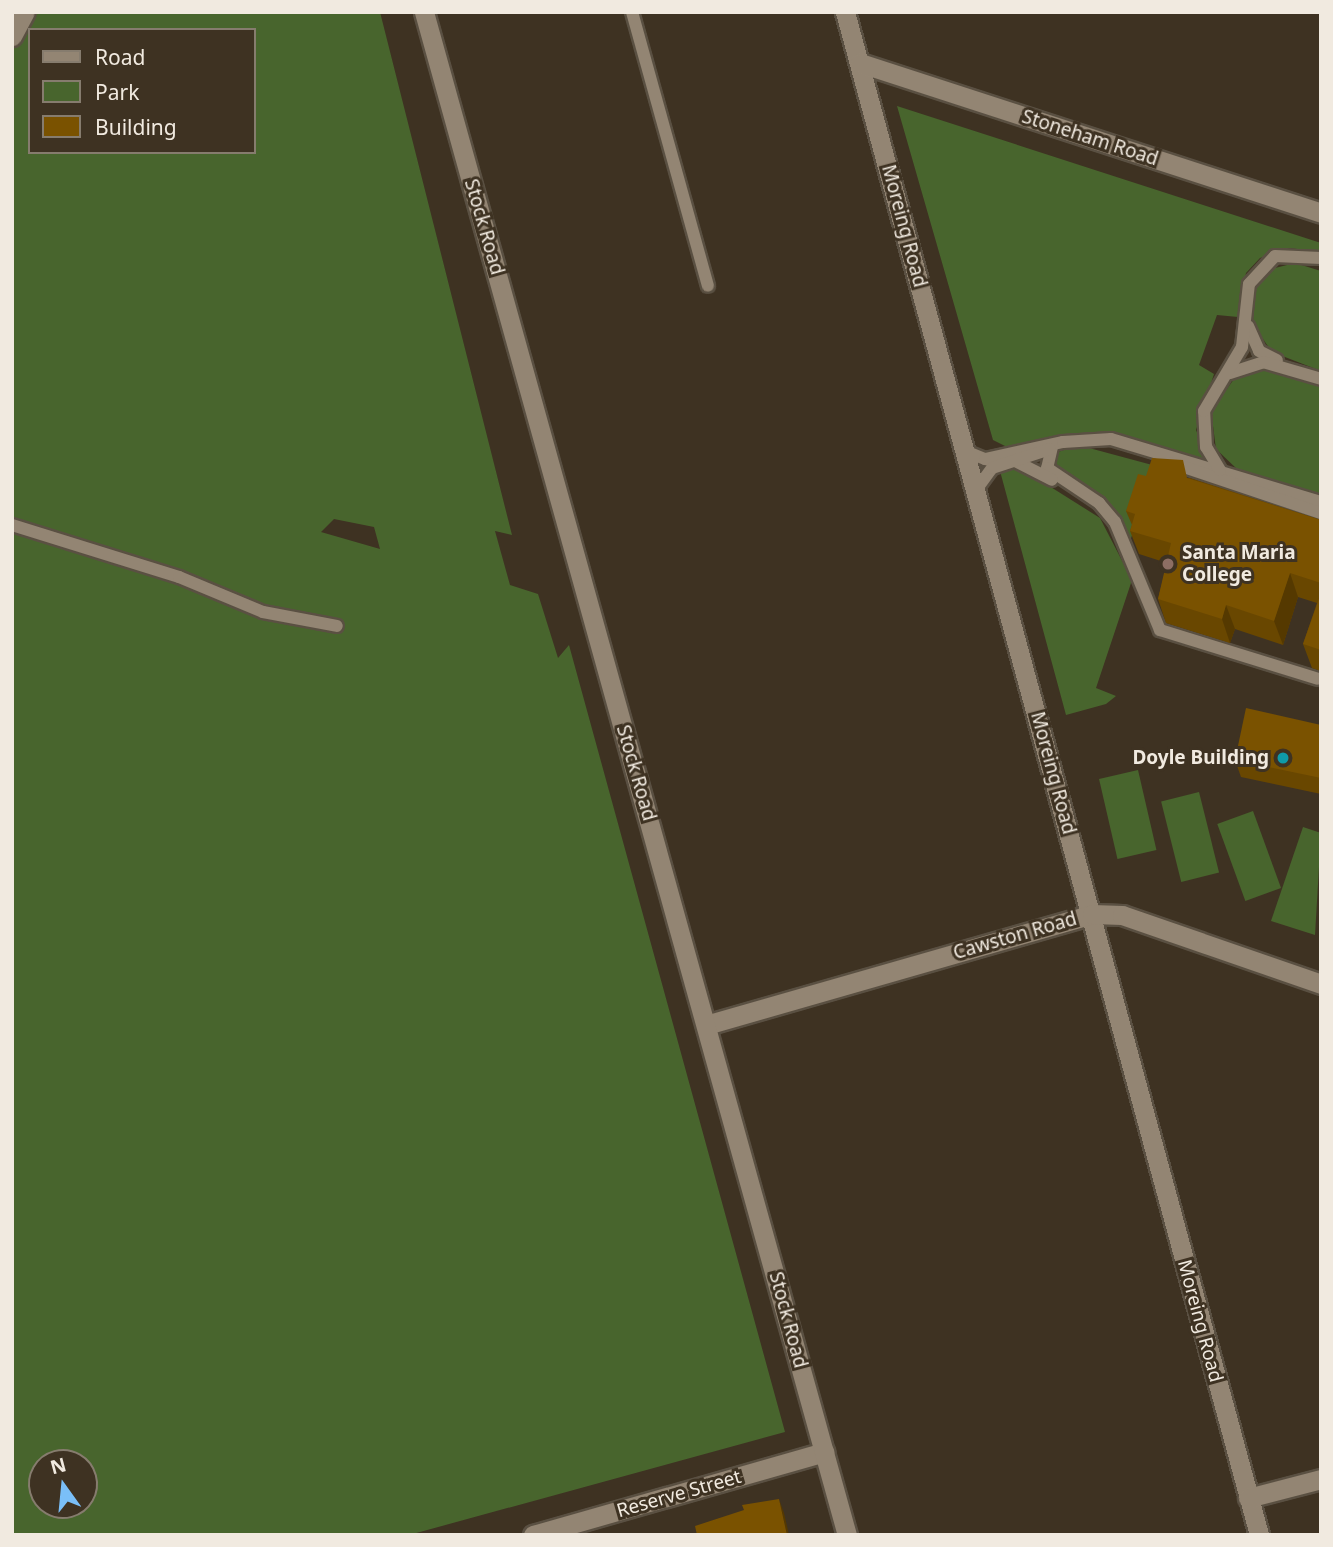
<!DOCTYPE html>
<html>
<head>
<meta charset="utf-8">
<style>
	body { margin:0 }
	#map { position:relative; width:1333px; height:1547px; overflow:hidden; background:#3e3222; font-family:"Noto Sans",sans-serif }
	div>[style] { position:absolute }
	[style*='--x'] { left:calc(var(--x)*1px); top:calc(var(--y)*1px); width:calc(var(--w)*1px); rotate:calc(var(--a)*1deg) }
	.green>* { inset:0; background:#48652d; transform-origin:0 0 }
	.roads { filter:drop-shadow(2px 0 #5a5042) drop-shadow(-2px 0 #5a5042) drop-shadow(0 2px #5a5042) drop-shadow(0 -2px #5a5042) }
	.service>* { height:12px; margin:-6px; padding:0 6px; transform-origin:6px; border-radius:6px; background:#938573 }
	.minor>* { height:19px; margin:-9.5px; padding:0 9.5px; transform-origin:9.5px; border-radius:9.5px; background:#938573 }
	.tertiary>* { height:19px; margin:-9.5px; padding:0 9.5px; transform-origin:9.5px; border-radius:9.5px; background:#938573 }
	.wall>* { inset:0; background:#694700 }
	.shaded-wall>* { inset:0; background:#553900 }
	.building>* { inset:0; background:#7a5200 }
	.dots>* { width:19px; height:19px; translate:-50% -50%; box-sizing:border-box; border:4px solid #3e3222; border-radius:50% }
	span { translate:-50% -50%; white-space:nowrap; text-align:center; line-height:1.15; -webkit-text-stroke:6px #3e3222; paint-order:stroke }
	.street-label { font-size:19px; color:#f1eae0 }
	.poi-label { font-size:19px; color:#f1eae0; font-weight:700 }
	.left { translate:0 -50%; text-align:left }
	.right { translate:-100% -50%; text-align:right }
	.frame { position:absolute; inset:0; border:14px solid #f1eae0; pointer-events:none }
	.legend { position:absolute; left:28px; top:28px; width:228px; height:126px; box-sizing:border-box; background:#3e3222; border:2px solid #867c6e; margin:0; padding:9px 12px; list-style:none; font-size:21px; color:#f1eae0 }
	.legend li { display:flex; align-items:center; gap:14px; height:35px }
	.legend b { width:35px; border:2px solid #867c6e }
	.north { position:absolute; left:28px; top:1449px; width:70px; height:70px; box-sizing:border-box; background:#3e3222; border:2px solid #867c6e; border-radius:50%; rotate:345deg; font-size:19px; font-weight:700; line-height:28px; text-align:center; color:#f1eae0 }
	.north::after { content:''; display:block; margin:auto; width:24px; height:32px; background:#7abff8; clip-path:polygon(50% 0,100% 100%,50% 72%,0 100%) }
</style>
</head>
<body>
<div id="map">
	<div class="green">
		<div style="clip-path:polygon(evenodd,12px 12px,380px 12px,512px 535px,495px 531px,510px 585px,538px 594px,558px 658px,569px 645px,785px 1432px,409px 1535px,12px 1535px,12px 12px,30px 30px,254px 30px,254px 152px,30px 152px,30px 30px,12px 12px,334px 519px,374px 527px,380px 549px,321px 532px,334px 519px,12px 12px,42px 1463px,84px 1463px,84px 1505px,42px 1505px,42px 1463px)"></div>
		<div style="clip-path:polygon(897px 106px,1321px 243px,1321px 252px,1289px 248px,1260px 258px,1246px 273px,1238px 317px,1217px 315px,1199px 365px,1214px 374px,1196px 430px,1208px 461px,1110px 434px,1009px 448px,993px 440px)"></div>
		<div style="clip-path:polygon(1295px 263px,1321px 271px,1321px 371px,1272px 352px,1251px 322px,1256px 280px,1267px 270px)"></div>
		<div style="clip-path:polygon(1263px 368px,1321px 383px,1321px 495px,1238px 470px,1216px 449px,1211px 411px,1234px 379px)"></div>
		<div style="clip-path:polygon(1078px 445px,1156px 466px,1129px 544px,1121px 527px,1055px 469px,1058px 452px)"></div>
		<div style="clip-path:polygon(1019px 467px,1100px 518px,1132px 580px,1096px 688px,1116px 696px,1106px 704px,1066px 715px,1000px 471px)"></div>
		<div style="left:1138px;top:770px;width:82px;height:40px;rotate:77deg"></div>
		<div style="left:1199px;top:792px;width:83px;height:39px;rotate:76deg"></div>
		<div style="left:1253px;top:811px;width:82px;height:38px;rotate:70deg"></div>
		<div style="clip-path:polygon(1303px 827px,1321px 833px,1315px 935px,1271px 921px)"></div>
	</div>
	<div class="roads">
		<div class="service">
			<div style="--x:632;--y:12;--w:284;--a:74.5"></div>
			<div style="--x:1248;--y:326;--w:27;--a:66"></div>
			<div style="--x:1259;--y:351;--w:20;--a:27"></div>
			<div style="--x:1230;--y:373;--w:35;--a:-18"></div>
			<div style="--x:1263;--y:362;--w:60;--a:16.3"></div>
			<div style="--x:1052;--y:447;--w:22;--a:103"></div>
			<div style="--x:1047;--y:468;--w:63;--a:33.9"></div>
			<div style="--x:1099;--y:503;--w:25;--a:50"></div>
			<div style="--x:1115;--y:522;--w:117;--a:67.4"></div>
			<div style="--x:1160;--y:630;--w:165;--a:17.2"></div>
			<div style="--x:965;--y:451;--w:22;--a:22"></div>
			<div style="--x:985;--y:459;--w:80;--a:-12.3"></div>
			<div style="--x:1063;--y:442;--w:48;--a:-3.6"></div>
			<div style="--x:1111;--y:439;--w:219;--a:16.7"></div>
			<div style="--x:1017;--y:462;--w:39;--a:27"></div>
			<div style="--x:1172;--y:463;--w:157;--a:18.6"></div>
			<div style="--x:1220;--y:470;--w:27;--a:-121"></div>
			<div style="--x:1206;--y:447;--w:36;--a:-93"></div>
			<div style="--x:1204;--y:411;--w:74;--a:-59.3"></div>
			<div style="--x:1242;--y:347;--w:63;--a:-83.7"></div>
			<div style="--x:1249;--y:284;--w:38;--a:-47"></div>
			<div style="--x:1275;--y:256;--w:46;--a:2.5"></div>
			<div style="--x:976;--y:490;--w:27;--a:-54"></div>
			<div style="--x:992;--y:468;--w:61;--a:-18.1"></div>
			<div style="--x:12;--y:525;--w:175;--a:17.3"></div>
			<div style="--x:179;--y:577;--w:91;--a:22.6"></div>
			<div style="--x:263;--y:612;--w:75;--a:10.7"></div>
		</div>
		<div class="minor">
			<div style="--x:845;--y:12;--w:1578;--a:74.79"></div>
			<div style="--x:12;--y:36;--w:27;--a:-62"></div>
			<div style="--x:706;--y:1025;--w:402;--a:-16"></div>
			<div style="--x:1092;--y:914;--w:30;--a:2"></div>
			<div style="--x:1122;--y:915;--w:211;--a:19.1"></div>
			<div style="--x:1248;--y:1498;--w:75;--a:-14.6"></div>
			<div style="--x:533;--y:1535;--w:303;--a:-15.9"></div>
		</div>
		<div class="tertiary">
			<div style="--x:424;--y:12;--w:1581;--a:74.48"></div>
			<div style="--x:860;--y:63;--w:485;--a:18"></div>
		</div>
	</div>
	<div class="wall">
		<div style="clip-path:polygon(1146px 476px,1190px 478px,1321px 520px,1321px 671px,1312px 668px,1303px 644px,1317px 603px,1298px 597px,1283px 645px,1235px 629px,1230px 643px,1166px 623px,1158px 599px,1167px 563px,1139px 554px,1130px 531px,1132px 525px,1126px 511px)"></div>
		<div style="clip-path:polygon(1321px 725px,1321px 794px,1241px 777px,1235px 760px)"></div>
	</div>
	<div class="shaded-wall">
		<div style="clip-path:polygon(1290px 573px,1298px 597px,1283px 645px,1274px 621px)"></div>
		<div style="clip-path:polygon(1226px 605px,1235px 629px,1230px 643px,1222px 619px)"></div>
		<div style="clip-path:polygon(779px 1499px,784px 1513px,789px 1535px,787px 1535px)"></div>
	</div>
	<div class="building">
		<div style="clip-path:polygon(1152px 458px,1183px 460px,1187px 478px,1321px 520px,1321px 583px,1290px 573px,1274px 621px,1226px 605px,1222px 619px,1158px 599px,1171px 543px,1130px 531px,1135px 514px,1126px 511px,1138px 474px,1146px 476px)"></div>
		<div style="clip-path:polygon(1321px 593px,1321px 650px,1303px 644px)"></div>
		<div style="clip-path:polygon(1246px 708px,1321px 725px,1321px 778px,1235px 760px)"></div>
		<div style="clip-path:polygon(779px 1499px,787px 1535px,697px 1535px,695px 1526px,744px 1510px,742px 1505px)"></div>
	</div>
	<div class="dots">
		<div style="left:1168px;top:564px;background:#8d6e63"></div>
		<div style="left:1283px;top:758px;background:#0f9aa8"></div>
	</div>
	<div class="street-label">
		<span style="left:1090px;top:138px;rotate:18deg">Stoneham Road</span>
		<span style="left:904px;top:226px;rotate:75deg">Moreing Road</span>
		<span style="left:484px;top:227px;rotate:74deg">Stock Road</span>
		<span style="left:636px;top:773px;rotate:74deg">Stock Road</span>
		<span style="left:1053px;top:773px;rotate:75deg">Moreing Road</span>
		<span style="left:1015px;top:936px;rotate:-16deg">Cawston Road</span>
		<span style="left:788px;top:1320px;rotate:75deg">Stock Road</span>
		<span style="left:1200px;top:1321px;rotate:75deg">Moreing Road</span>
		<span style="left:679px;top:1494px;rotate:-16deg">Reserve Street</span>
	</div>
	<div class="poi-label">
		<span class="left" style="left:1182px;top:564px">Santa Maria<br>College</span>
		<span class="right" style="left:1269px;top:758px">Doyle Building</span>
	</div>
	<div class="frame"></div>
	<ul class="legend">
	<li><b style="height:9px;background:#938573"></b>Road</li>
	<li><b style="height:19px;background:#48652d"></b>Park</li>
	<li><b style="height:19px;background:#7a5200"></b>Building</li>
	</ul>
	<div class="north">N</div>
</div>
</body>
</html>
